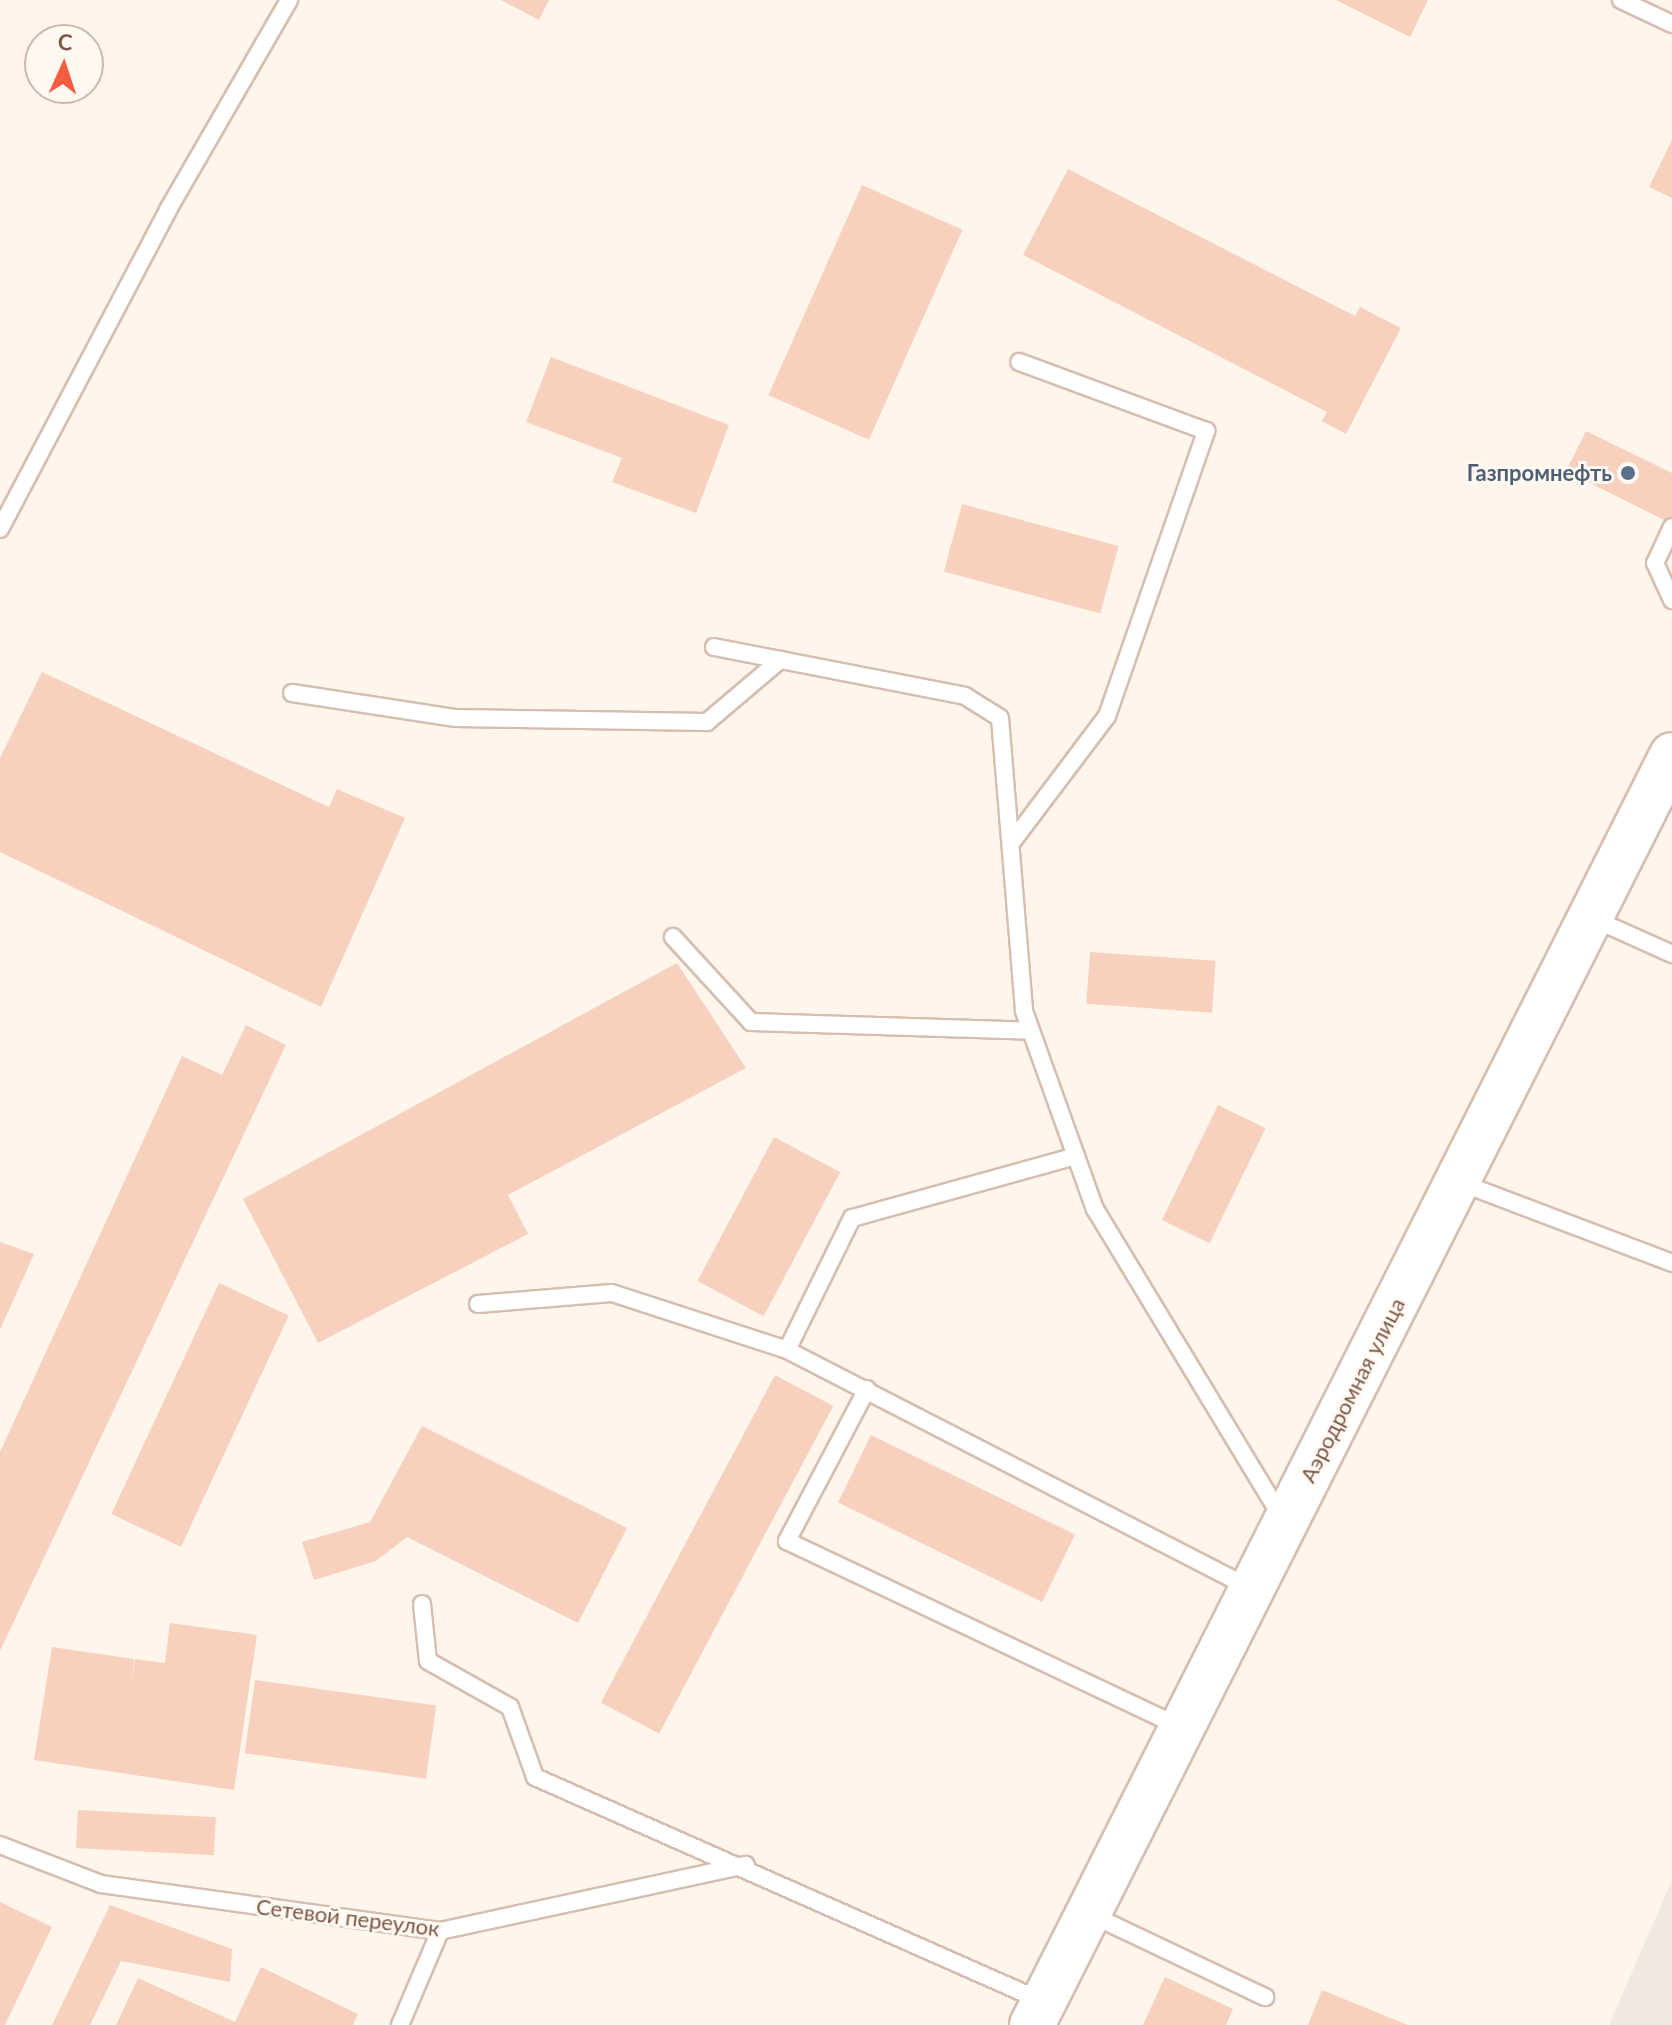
<!DOCTYPE html>
<html>
<head>
<meta charset="utf-8">
<style>
	body { margin:0 }
	#map { position:relative; width:1672px; height:2025px; overflow:hidden; background:#fff5ea; font-family:Lato,sans-serif }
	div>[style] { position:absolute }
	[style*='--x'] { left:calc(var(--x)*1px); top:calc(var(--y)*1px); width:calc(var(--w)*1px); rotate:calc(var(--a)*1deg) }
	.industrial>* { inset:0; background:#f0e8e2 }
	.building>* { inset:0; background:#f7d1be; transform-origin:0 0 }
	.roads { filter:drop-shadow(2px 0 #d5beaf) drop-shadow(-2px 0 #d5beaf) drop-shadow(0 2px #d5beaf) drop-shadow(0 -2px #d5beaf) }
	.lane>* { height:16px; margin:-8px; padding:0 8px; transform-origin:8px; border-radius:8px; background:#fff }
	.secondary>* { height:44px; margin:-22px; padding:0 22px; transform-origin:22px; border-radius:22px; background:#fff }
	.dots>* { width:22px; height:22px; translate:-50% -50%; box-sizing:border-box; border:4px solid #fff9f2; border-radius:50% }
	span { translate:-50% -50%; white-space:nowrap; text-align:center; line-height:1.15; -webkit-text-stroke:6px #fff9f2; paint-order:stroke }
	.service-label { font-size:22px; color:#4e5e75; font-weight:700 }
	.right { translate:-100% -50%; text-align:right }
	.street-label { font-size:22px; color:#7e5848 }
	.north { position:absolute; left:24px; top:24px; width:80px; height:80px; box-sizing:border-box; background:#fff9f2; border:2px solid #cbb9ae; border-radius:50%; rotate:3deg; font-size:22px; font-weight:700; line-height:32px; text-align:center; color:#7e5848 }
	.north::after { content:''; display:block; margin:auto; width:28px; height:36px; background:#f55d42; clip-path:polygon(50% 0,100% 100%,50% 72%,0 100%) }
</style>
</head>
<body>
<div id="map">
	<div class="industrial">
		<div style="clip-path:polygon(1672px 1880px,1672px 2025px,1609px 2025px)"></div>
	</div>
	<div class="building">
		<div style="clip-path:polygon(501px 0,549px 0,539px 20px)"></div>
		<div style="clip-path:polygon(1336px 0,1428px 0,1410px 37px)"></div>
		<div style="clip-path:polygon(1672px 140px,1672px 198px,1649px 187px)"></div>
		<div style="clip-path:polygon(1068px 169px,1355px 316px,1360px 307px,1401px 328px,1346px 434px,1322px 421px,1327px 412px,1023px 255px)"></div>
		<div style="left:862px;top:185px;width:110px;height:230px;rotate:24deg"></div>
		<div style="clip-path:polygon(551px 357px,729px 425px,696px 513px,612px 482px,622px 458px,526px 422px)"></div>
		<div style="clip-path:polygon(1586px 431px,1672px 473px,1672px 524px,1566px 471px)"></div>
		<div style="left:962px;top:504px;width:162px;height:70px;rotate:15deg"></div>
		<div style="clip-path:polygon(42px 672px,329px 807px,337px 789px,405px 818px,321px 1007px,0 852px,0 758px)"></div>
		<div style="left:1090px;top:952px;width:126px;height:52px;rotate:4deg"></div>
		<div style="clip-path:polygon(677px 963px,746px 1068px,508px 1195px,528px 1234px,318px 1343px,243px 1199px)"></div>
		<div style="clip-path:polygon(246px 1025px,286px 1045px,0 1651px,0 1452px,182px 1056px,222px 1075px)"></div>
		<div style="left:1218px;top:1105px;width:53px;height:128px;rotate:26deg"></div>
		<div style="left:774px;top:1137px;width:75px;height:163px;rotate:28deg"></div>
		<div style="clip-path:polygon(0 1242px,34px 1254px,0 1330px)"></div>
		<div style="left:219px;top:1283px;width:77px;height:255px;rotate:25deg"></div>
		<div style="left:775px;top:1375px;width:66px;height:371px;rotate:28deg"></div>
		<div style="clip-path:polygon(422px 1426px,627px 1528px,578px 1623px,407px 1537px,376px 1561px,314px 1580px,302px 1542px,370px 1522px)"></div>
		<div style="left:871px;top:1435px;width:227px;height:75px;rotate:26deg"></div>
		<div style="clip-path:polygon(170px 1623px,257px 1635px,234px 1790px,34px 1760px,52px 1647px,134px 1659px,132px 1683px,135px 1659px,165px 1663px)"></div>
		<div style="left:255px;top:1680px;width:183px;height:74px;rotate:8deg"></div>
		<div style="left:78px;top:1810px;width:138px;height:38px;rotate:3deg"></div>
		<div style="clip-path:polygon(0 1902px,52px 1927px,5px 2025px,0 2025px)"></div>
		<div style="clip-path:polygon(110px 1905px,232px 1949px,230px 1982px,121px 1961px,90px 2025px,52px 2025px)"></div>
		<div style="clip-path:polygon(261px 1967px,358px 2014px,353px 2025px,116px 2025px,138px 1978px,235px 2022px)"></div>
		<div style="clip-path:polygon(1165px 1977px,1233px 2009px,1226px 2025px,1143px 2025px)"></div>
		<div style="clip-path:polygon(1322px 1990px,1408px 2025px,1308px 2025px)"></div>
	</div>
	<div class="roads">
		<div class="lane">
			<div style="--x:1621;--y:0;--w:56;--a:25.2"></div>
			<div style="--x:1672;--y:527;--w:40;--a:115"></div>
			<div style="--x:1655;--y:563;--w:41;--a:65.3"></div>
			<div style="--x:0;--y:529;--w:363;--a:-62.2"></div>
			<div style="--x:169;--y:208;--w:240;--a:-60"></div>
			<div style="--x:714;--y:647;--w:256;--a:11"></div>
			<div style="--x:965;--y:696;--w:41;--a:32.2"></div>
			<div style="--x:1000;--y:718;--w:294;--a:85.3"></div>
			<div style="--x:1024;--y:1011;--w:210;--a:70.3"></div>
			<div style="--x:1095;--y:1209;--w:361;--a:58.8"></div>
			<div style="--x:292;--y:693;--w:166;--a:8.7"></div>
			<div style="--x:456;--y:718;--w:251;--a:0.9"></div>
			<div style="--x:707;--y:722;--w:96;--a:-40.3"></div>
			<div style="--x:1012;--y:842;--w:158;--a:-53"></div>
			<div style="--x:1107;--y:716;--w:302;--a:-70.8"></div>
			<div style="--x:1206;--y:431;--w:199;--a:-159.7"></div>
			<div style="--x:1592;--y:918;--w:88;--a:24.2"></div>
			<div style="--x:673;--y:937;--w:115;--a:47.5"></div>
			<div style="--x:751;--y:1022;--w:280;--a:1.8"></div>
			<div style="--x:1076;--y:1156;--w:232;--a:164.5"></div>
			<div style="--x:852;--y:1218;--w:147;--a:116.2"></div>
			<div style="--x:787;--y:1350;--w:521;--a:27.2"></div>
			<div style="--x:1459;--y:1182;--w:228;--a:20.8"></div>
			<div style="--x:478;--y:1304;--w:134;--a:-4.7"></div>
			<div style="--x:612;--y:1293;--w:184;--a:18"></div>
			<div style="--x:867;--y:1389;--w:172;--a:117.8"></div>
			<div style="--x:787;--y:1541;--w:435;--a:25.3"></div>
			<div style="--x:422;--y:1604;--w:57;--a:84"></div>
			<div style="--x:428;--y:1661;--w:94;--a:29.3"></div>
			<div style="--x:510;--y:1707;--w:74;--a:70.3"></div>
			<div style="--x:535;--y:1777;--w:554;--a:23.84"></div>
			<div style="--x:0;--y:1845;--w:108;--a:21.1"></div>
			<div style="--x:101;--y:1884;--w:342;--a:7.9"></div>
			<div style="--x:440;--y:1931;--w:313;--a:-12.2"></div>
			<div style="--x:1090;--y:1914;--w:194;--a:25.4"></div>
			<div style="--x:400;--y:2025;--w:102;--a:-66.9"></div>
		</div>
		<div class="secondary">
			<div style="--x:1032;--y:2025;--w:1422;--a:-63.25"></div>
		</div>
	</div>
	<div class="dots">
		<div style="left:1628px;top:473px;background:#5c6f8a"></div>
	</div>
	<div class="service-label">
		<span class="right" style="left:1612px;top:473px">Газпромнефть</span>
	</div>
	<div class="street-label">
		<span style="left:1352px;top:1390px;rotate:-63deg">Аэродромная улица</span>
		<span style="left:348px;top:1917px;rotate:7deg">Сетевой переулок</span>
	</div>
	<div class="north">С</div>
</div>
</body>
</html>
